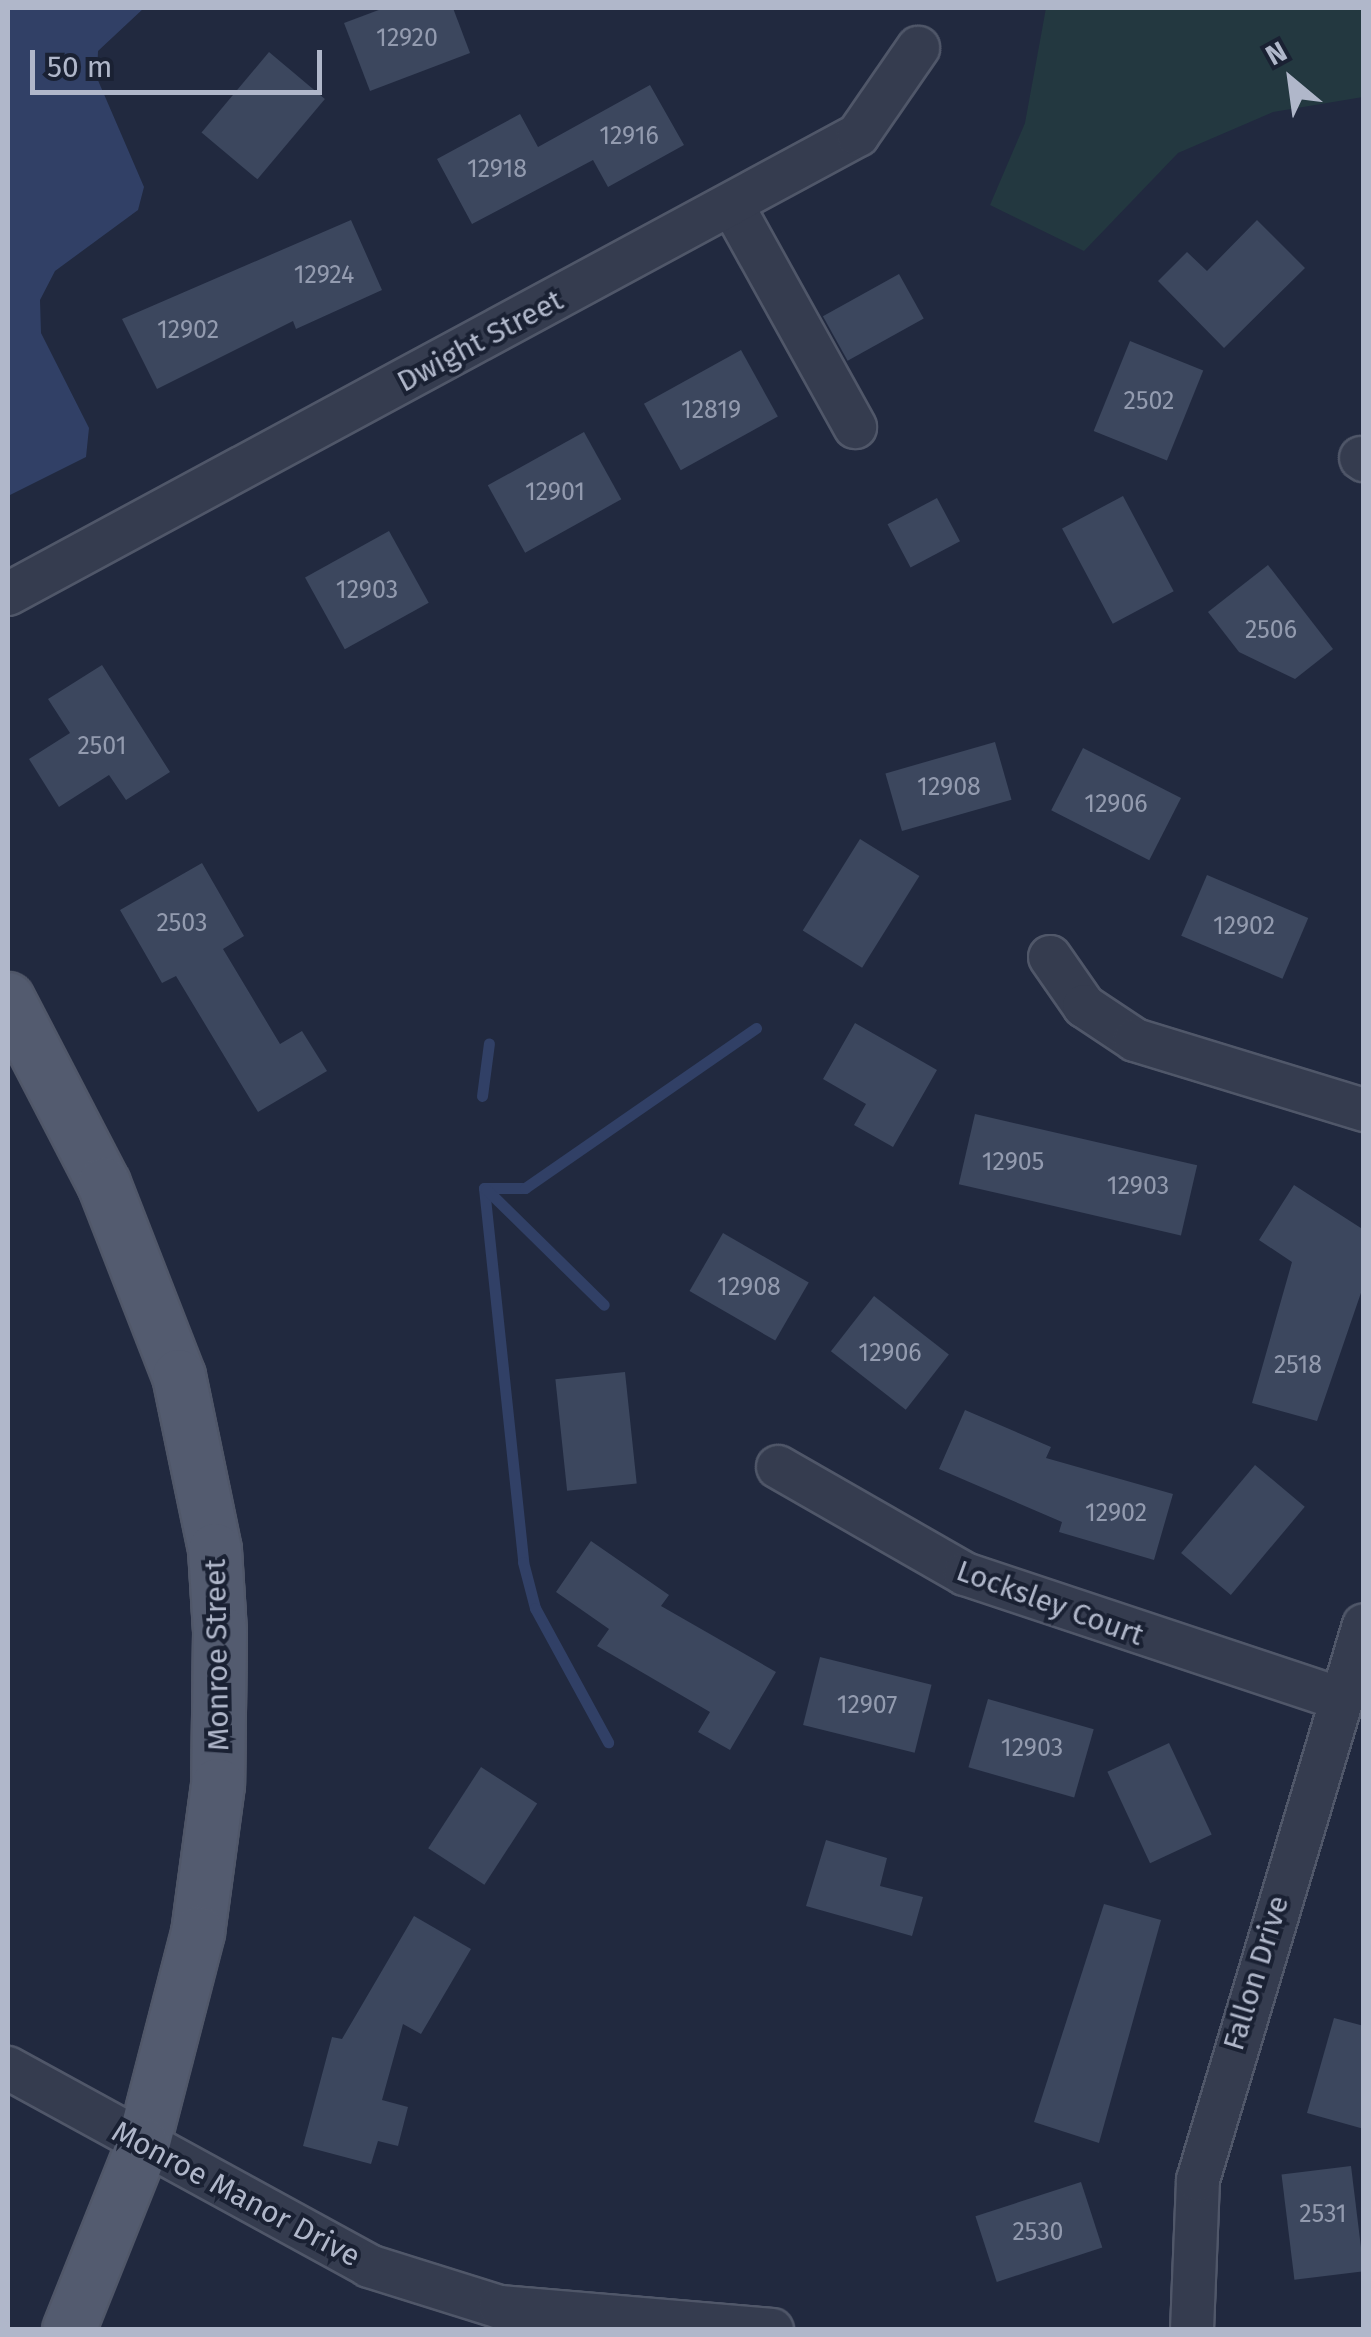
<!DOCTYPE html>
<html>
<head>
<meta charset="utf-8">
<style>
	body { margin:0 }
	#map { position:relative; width:1371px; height:2337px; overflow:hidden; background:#21293f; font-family:"Fira Sans",sans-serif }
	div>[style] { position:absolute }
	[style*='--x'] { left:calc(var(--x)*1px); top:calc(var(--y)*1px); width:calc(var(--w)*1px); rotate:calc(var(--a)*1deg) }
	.green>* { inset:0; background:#233840 }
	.water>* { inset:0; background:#314066 }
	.stream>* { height:11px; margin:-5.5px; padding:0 5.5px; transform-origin:5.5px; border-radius:5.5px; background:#314066 }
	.building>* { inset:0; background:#3c475e; transform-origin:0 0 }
	.roads { filter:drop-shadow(2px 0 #505769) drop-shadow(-2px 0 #505769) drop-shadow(0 2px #505769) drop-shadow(0 -2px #505769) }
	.minor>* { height:42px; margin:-21px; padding:0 21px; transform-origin:21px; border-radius:21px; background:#353c4f }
	.major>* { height:52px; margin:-26px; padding:0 26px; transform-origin:26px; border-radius:26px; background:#535b6f }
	span { translate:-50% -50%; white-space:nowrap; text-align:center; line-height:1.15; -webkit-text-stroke:8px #1a2133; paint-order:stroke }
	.number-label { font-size:25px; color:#939baf }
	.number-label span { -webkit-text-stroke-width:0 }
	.street-label { font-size:30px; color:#b0b7ca }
	.frame { position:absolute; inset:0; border:10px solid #b0b7ca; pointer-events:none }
	.north { position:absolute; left:1241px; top:30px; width:100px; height:100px; -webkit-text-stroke:8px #1a2133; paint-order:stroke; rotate:331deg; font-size:28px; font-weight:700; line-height:40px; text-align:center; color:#b0b7ca }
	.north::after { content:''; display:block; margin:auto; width:35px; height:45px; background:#b0b7ca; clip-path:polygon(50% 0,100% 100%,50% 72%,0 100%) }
	.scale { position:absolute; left:30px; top:50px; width:292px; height:45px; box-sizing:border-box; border:5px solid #b0b7ca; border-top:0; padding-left:12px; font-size:30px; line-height:35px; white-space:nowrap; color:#b0b7ca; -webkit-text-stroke:8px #1a2133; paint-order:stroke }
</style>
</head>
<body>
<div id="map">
	<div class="green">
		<div style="clip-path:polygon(1046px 8px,1363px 8px,1363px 97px,1273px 112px,1178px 153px,1084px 251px,990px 205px,1025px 123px)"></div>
	</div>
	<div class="water">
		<div style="clip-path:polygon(8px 8px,144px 8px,98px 51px,97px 78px,144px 187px,138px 210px,55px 271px,40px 300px,41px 333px,89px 428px,86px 457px,8px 496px)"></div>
	</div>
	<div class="stream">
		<div style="--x:482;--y:1096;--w:53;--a:-82.5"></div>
		<div style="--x:484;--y:1188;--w:376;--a:84"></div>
		<div style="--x:523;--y:1562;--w:48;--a:75.4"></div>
		<div style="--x:535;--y:1608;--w:153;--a:61.4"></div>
		<div style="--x:484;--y:1188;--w:41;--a:0"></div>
		<div style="--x:525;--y:1188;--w:281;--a:-34.7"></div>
		<div style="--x:486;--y:1189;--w:165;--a:44.5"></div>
	</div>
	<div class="building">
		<div style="clip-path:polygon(384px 8px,453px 8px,470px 53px,370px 91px,344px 23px)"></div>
		<div style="left:269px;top:52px;width:73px;height:105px;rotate:40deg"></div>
		<div style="clip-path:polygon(650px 85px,684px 145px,608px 187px,593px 160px,472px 224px,437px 159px,520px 114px,538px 147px)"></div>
		<div style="clip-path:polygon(351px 220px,382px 290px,296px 329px,293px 321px,157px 389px,122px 319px)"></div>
		<div style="clip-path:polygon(1257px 220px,1305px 268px,1224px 348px,1158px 281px,1187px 252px,1207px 271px)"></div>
		<div style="left:899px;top:274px;width:51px;height:87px;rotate:61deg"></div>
		<div style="left:1130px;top:341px;width:79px;height:97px;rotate:22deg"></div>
		<div style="left:741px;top:350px;width:76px;height:111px;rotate:61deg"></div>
		<div style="left:584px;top:432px;width:77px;height:110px;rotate:61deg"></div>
		<div style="left:1123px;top:496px;width:108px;height:69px;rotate:62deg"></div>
		<div style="left:937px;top:498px;width:49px;height:56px;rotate:62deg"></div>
		<div style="left:389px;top:531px;width:82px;height:96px;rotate:61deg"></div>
		<div style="clip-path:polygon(1268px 565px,1333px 649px,1295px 679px,1239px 652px,1208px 612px)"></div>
		<div style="clip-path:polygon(102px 665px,170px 772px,126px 800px,109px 775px,59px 807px,29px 759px,70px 733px,48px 699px)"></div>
		<div style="left:995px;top:742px;width:60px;height:114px;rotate:74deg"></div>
		<div style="left:1083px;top:748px;width:110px;height:70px;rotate:27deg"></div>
		<div style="left:860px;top:839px;width:70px;height:108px;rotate:32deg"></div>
		<div style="clip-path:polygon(202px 863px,244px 936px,223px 949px,280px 1044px,302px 1031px,327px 1071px,258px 1112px,176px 976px,162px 983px,120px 910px)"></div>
		<div style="left:1207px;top:875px;width:110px;height:66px;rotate:23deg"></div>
		<div style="clip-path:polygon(855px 1023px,937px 1070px,893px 1147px,854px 1125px,866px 1104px,823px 1079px)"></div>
		<div style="left:975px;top:1114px;width:228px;height:72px;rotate:13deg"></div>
		<div style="clip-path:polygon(1294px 1185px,1364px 1230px,1364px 1284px,1317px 1421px,1252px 1403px,1292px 1262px,1259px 1240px)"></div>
		<div style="left:723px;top:1233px;width:99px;height:67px;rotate:30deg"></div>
		<div style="left:874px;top:1296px;width:95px;height:70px;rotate:38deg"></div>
		<div style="left:625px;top:1372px;width:112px;height:70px;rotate:84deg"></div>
		<div style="clip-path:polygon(965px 1410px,1051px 1447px,1046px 1458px,1173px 1494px,1154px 1560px,1059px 1532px,1062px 1522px,939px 1469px)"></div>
		<div style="left:1255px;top:1465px;width:65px;height:115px;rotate:40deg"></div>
		<div style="clip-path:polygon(591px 1541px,669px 1595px,661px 1606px,776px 1672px,730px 1750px,698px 1732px,710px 1712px,597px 1646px,609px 1629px,556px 1592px)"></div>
		<div style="left:820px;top:1657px;width:115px;height:70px;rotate:14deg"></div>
		<div style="left:988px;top:1699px;width:110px;height:71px;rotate:16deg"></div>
		<div style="left:1169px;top:1743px;width:101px;height:68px;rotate:65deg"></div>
		<div style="left:481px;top:1767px;width:67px;height:97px;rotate:33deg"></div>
		<div style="clip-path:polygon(826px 1840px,887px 1858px,880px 1886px,923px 1897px,912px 1936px,806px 1906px)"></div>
		<div style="clip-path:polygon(1104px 1904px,1161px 1920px,1099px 2143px,1034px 2122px)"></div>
		<div style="clip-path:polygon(414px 1916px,471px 1949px,421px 2034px,403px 2024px,382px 2100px,408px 2107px,398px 2146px,378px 2141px,371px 2164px,303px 2146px,332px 2037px,342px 2039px)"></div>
		<div style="clip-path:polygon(1334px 2018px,1364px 2026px,1364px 2129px,1307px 2113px)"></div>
		<div style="left:1351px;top:2166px;width:106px;height:70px;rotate:83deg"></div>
		<div style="left:1081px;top:2182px;width:69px;height:111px;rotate:72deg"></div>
	</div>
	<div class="roads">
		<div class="minor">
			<div style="--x:732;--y:205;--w:254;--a:61"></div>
			<div style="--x:1361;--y:458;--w:4;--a:34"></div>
			<div style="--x:8;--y:594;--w:966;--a:-28.37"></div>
			<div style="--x:858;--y:135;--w:106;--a:-55.4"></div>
			<div style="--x:1050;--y:957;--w:60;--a:55.2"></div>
			<div style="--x:1084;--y:1006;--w:61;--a:33.7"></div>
			<div style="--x:1135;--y:1040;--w:239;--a:17"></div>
			<div style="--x:778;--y:1467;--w:215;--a:29.8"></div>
			<div style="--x:965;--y:1574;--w:396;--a:18.4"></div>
			<div style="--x:8;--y:2068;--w:412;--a:28.7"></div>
			<div style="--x:369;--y:2266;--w:137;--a:17.4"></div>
			<div style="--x:500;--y:2307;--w:273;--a:4.8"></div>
			<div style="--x:1192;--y:2330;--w:150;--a:-87.7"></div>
			<div style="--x:1198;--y:2180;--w:579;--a:-73.35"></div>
		</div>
		<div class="major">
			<div style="--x:8;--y:999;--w:208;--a:62.6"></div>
			<div style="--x:104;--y:1184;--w:206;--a:68.7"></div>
			<div style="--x:179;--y:1376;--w:178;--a:78.3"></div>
			<div style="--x:215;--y:1550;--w:82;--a:86.5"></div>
			<div style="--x:220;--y:1632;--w:153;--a:90.7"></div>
			<div style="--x:218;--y:1785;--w:149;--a:97.7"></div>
			<div style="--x:198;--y:1933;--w:219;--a:104.5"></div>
			<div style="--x:143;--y:2145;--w:199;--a:111.8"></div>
		</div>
	</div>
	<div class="number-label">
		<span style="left:407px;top:38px">12920</span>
		<span style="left:629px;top:136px">12916</span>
		<span style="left:497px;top:169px">12918</span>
		<span style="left:324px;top:275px">12924</span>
		<span style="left:188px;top:330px">12902</span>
		<span style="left:1149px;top:401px">2502</span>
		<span style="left:711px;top:410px">12819</span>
		<span style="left:555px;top:492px">12901</span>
		<span style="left:367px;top:590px">12903</span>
		<span style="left:1271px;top:630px">2506</span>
		<span style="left:102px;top:746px">2501</span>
		<span style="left:949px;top:787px">12908</span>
		<span style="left:1116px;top:804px">12906</span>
		<span style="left:182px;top:923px">2503</span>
		<span style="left:1244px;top:926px">12902</span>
		<span style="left:1013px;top:1162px">12905</span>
		<span style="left:1138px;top:1186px">12903</span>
		<span style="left:749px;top:1287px">12908</span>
		<span style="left:890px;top:1353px">12906</span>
		<span style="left:1298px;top:1365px">2518</span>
		<span style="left:1116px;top:1513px">12902</span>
		<span style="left:867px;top:1705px">12907</span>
		<span style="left:1032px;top:1748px">12903</span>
		<span style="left:1323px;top:2214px">2531</span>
		<span style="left:1038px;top:2232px">2530</span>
	</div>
	<div class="street-label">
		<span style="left:480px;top:341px;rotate:-28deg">Dwight Street</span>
		<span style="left:1050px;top:1603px;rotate:20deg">Locksley Court</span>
		<span style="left:217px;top:1655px;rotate:-91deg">Monroe Street</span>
		<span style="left:1256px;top:1973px;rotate:-73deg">Fallon Drive</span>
		<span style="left:236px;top:2194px;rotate:28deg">Monroe Manor Drive</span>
	</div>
	<div class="frame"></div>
	<div class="north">N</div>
	<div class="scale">50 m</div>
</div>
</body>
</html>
